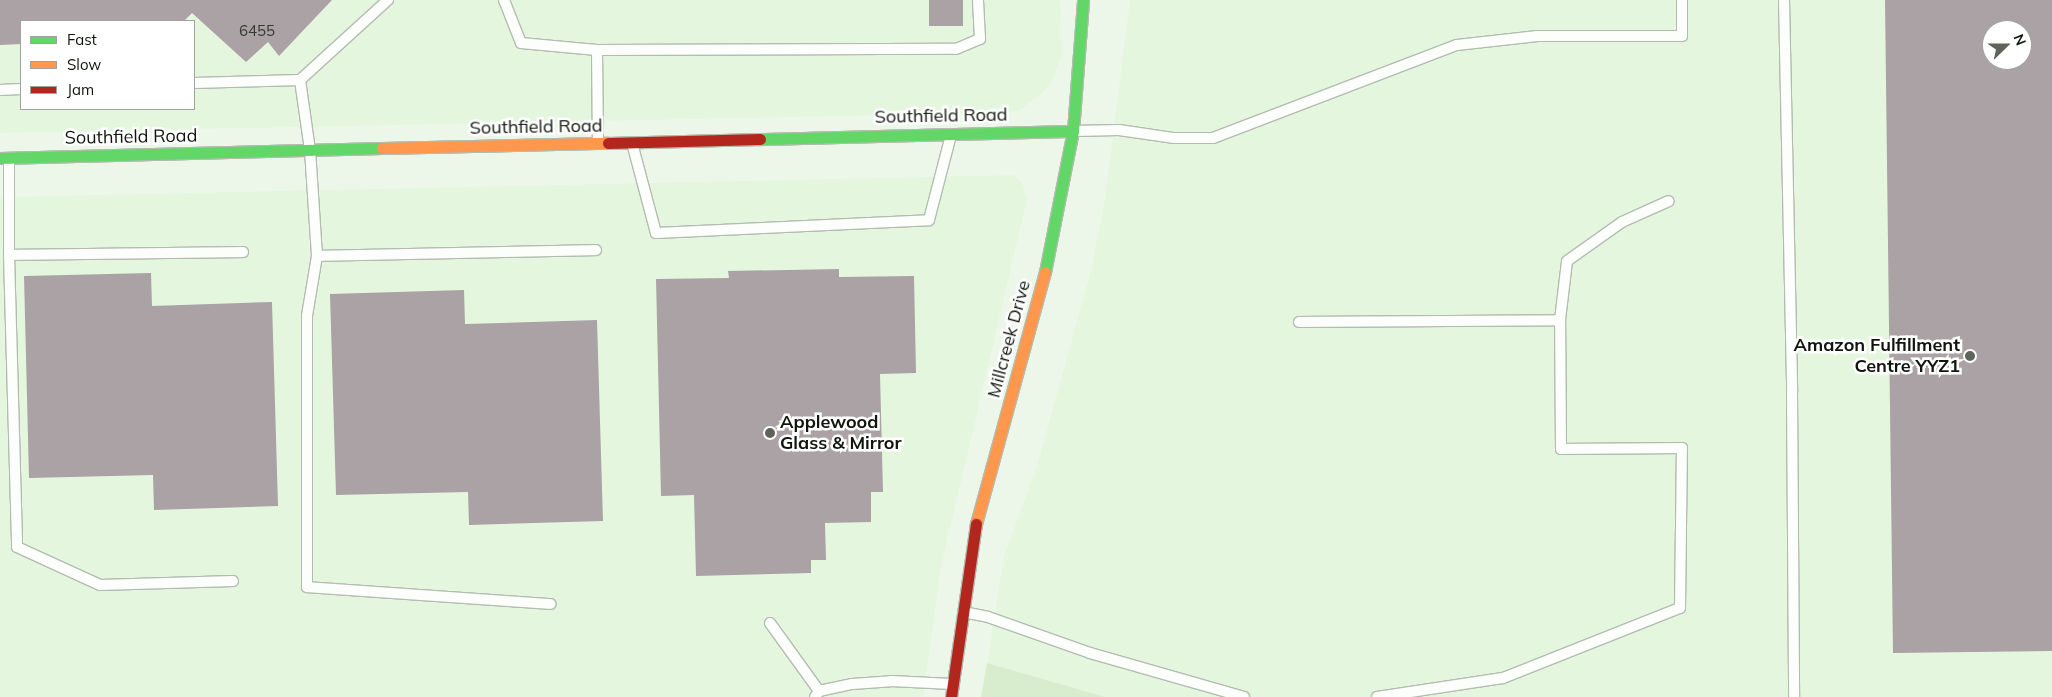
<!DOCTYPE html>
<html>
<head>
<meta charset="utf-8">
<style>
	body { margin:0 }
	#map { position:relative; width:2052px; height:697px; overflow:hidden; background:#edf7e9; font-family:Mulish,sans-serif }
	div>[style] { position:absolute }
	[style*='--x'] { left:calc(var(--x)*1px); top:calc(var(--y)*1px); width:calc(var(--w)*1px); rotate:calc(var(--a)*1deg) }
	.built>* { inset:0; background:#e5f6df }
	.green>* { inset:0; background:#d7edce }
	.building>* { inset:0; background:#aaa2a5; transform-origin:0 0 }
	.roads { filter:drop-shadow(1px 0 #b4bcb1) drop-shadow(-1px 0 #b4bcb1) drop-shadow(0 1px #b4bcb1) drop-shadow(0 -1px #b4bcb1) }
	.lane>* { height:10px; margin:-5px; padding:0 5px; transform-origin:5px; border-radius:5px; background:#fcfefc }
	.fast>* { height:11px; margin:-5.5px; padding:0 5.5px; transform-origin:5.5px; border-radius:5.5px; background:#63d668 }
	.slow>* { height:11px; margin:-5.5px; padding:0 5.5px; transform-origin:5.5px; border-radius:5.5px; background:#ff974d }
	.jam>* { height:11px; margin:-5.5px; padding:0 5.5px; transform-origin:5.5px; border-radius:5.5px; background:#b3261e }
	.dots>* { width:14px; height:14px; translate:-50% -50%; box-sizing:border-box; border:2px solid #fff; border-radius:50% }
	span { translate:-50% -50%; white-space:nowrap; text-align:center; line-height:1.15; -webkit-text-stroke:5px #fff; paint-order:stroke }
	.number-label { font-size:15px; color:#363933 }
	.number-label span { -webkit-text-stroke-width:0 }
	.street-label { font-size:18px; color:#10160d }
	.poi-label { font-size:18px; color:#10160d; font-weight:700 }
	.right { translate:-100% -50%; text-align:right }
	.left { translate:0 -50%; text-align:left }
	.legend { position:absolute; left:20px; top:20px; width:175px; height:90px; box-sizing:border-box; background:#fff; border:1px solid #9fa29e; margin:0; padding:6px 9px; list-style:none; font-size:15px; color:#10160d }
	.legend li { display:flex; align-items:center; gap:10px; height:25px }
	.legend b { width:25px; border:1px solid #9fa29e }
	.north { position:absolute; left:1982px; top:20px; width:50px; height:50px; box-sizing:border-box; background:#fff; border:1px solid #9fa29e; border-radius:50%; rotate:68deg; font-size:14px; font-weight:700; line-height:20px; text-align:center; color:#10160d }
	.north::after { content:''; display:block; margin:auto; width:18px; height:22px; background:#5d655a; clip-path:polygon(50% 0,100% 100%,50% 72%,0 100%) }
</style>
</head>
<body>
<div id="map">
	<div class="built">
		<div style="clip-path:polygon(evenodd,0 0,1060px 0,1062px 56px,1049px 87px,1019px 111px,997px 113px,0 133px,0 0,21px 21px,194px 21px,194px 109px,21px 109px,21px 21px)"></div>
		<div style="clip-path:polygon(evenodd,1130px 0,2052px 0,2052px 697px,1105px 697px,987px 663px,1004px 556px,1037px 466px,1090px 274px,1104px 206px,1130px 0,1992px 30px,2022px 30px,2022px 60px,1992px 60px,1992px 30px)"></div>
		<div style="clip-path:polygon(1014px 175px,1022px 183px,1027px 200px,941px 567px,923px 697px,0 697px,0 197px)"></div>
	</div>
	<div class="green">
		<div style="clip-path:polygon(987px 663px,1105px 697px,981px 697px)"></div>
	</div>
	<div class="building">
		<div style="clip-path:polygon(0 0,332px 0,279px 56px,268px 42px,246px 62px,192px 13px,184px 21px,21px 21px,21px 44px,0 45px)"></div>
		<div style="left:929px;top:0;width:34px;height:26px"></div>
		<div style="clip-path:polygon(evenodd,1885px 0,2052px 0,2052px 651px,1893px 653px,1885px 0,1992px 30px,2022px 30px,2022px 60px,1992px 60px,1992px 30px)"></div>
		<div style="clip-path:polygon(839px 269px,839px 277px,914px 276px,916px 373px,880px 374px,883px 492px,871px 492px,871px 522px,825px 523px,826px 560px,811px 560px,811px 573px,696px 576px,694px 495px,661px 496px,656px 279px,729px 278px,728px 271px)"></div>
		<div style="clip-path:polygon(151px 273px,152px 306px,272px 302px,278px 506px,154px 510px,153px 475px,29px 478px,24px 276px)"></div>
		<div style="clip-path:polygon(464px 290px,465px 324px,597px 320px,603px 521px,469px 525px,468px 492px,336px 495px,330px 294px)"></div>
	</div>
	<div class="roads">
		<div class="lane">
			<div style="--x:504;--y:0;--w:46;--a:68.4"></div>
			<div style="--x:521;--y:43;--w:76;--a:5.3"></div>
			<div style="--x:597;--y:50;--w:359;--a:-0.2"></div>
			<div style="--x:956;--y:49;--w:26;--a:-23"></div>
			<div style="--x:980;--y:39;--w:39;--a:-93"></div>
			<div style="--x:1784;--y:0;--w:392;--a:88.8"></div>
			<div style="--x:1792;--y:392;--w:305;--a:89.6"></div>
			<div style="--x:597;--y:50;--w:92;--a:89.4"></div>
			<div style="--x:300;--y:80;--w:71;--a:81.9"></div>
			<div style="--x:310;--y:150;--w:106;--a:86.2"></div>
			<div style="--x:317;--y:256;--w:279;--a:-1.2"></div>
			<div style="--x:194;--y:83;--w:106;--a:-1.6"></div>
			<div style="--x:300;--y:80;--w:119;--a:-42.3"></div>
			<div style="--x:0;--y:90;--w:21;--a:-3"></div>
			<div style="--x:1074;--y:131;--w:45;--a:-1.3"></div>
			<div style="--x:1119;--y:130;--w:56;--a:8.3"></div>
			<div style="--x:1174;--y:138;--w:39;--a:0"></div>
			<div style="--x:1213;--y:138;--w:261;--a:-20.9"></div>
			<div style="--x:1457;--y:45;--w:81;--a:-6.4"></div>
			<div style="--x:1537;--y:36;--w:145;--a:0"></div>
			<div style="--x:1682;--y:36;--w:36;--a:-90"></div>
			<div style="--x:632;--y:143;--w:93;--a:75.1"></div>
			<div style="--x:656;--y:233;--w:273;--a:-2.7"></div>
			<div style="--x:929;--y:220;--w:88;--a:-75.5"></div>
			<div style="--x:9;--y:159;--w:96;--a:90"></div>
			<div style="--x:9;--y:255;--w:234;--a:-0.7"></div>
			<div style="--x:9;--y:255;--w:292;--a:88.4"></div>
			<div style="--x:17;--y:547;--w:91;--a:24.6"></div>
			<div style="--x:100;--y:585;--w:133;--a:-1.7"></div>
			<div style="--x:317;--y:256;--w:61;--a:99.5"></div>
			<div style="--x:307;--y:316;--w:271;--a:90"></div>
			<div style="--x:307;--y:587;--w:244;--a:4"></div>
			<div style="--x:1299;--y:322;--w:261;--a:-0.4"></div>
			<div style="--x:963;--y:612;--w:25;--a:11"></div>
			<div style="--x:988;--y:617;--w:108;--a:19.4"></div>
			<div style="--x:1090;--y:653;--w:160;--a:15.9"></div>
			<div style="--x:770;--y:623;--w:84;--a:54.2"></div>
			<div style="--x:815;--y:697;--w:7;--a:-56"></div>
			<div style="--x:819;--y:691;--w:34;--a:-12"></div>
			<div style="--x:852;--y:684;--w:39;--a:-4"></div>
			<div style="--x:891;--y:681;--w:61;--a:2.8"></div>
			<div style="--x:1377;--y:697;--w:127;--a:-8.6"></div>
			<div style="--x:1503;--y:678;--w:190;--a:-21.6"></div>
			<div style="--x:1680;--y:608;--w:160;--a:-89.3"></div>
			<div style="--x:1682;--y:448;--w:121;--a:179.5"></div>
			<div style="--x:1561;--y:449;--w:129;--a:-90.4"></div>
			<div style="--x:1560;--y:320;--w:59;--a:-83.2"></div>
			<div style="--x:1567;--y:261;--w:67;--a:-35.3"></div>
			<div style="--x:1622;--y:222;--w:51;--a:-24.1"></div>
		</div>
		<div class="fast">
			<div style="--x:760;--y:139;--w:313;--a:-1.5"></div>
			<div style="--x:0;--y:158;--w:382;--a:-1.5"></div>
			<div style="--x:1045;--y:272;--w:144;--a:-78.8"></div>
			<div style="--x:1073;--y:131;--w:131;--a:-85.6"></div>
		</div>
		<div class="slow">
			<div style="--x:382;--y:148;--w:226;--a:-1.3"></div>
			<div style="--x:976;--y:524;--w:261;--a:-74.7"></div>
		</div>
		<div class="jam">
			<div style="--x:608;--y:143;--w:152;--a:-1.5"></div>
			<div style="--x:951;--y:697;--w:175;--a:-81.8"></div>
		</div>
	</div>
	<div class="dots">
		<div style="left:1970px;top:356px;background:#5d655a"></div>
		<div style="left:770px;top:433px;background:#5d655a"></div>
	</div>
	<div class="number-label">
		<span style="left:257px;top:31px">6455</span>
	</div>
	<div class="street-label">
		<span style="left:941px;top:116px;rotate:-1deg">Southfield Road</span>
		<span style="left:536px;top:127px;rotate:-1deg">Southfield Road</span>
		<span style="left:131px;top:137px;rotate:-1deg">Southfield Road</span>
		<span style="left:1009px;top:339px;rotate:-75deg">Millcreek Drive</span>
	</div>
	<div class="poi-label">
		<span class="right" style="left:1960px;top:356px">Amazon Fulfillment<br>Centre YYZ1</span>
		<span class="left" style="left:780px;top:433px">Applewood<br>Glass &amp; Mirror</span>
	</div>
	<ul class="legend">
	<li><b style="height:6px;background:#63d668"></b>Fast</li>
	<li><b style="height:6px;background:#ff974d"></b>Slow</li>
	<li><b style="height:6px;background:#b3261e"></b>Jam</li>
	</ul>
	<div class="north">N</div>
</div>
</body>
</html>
